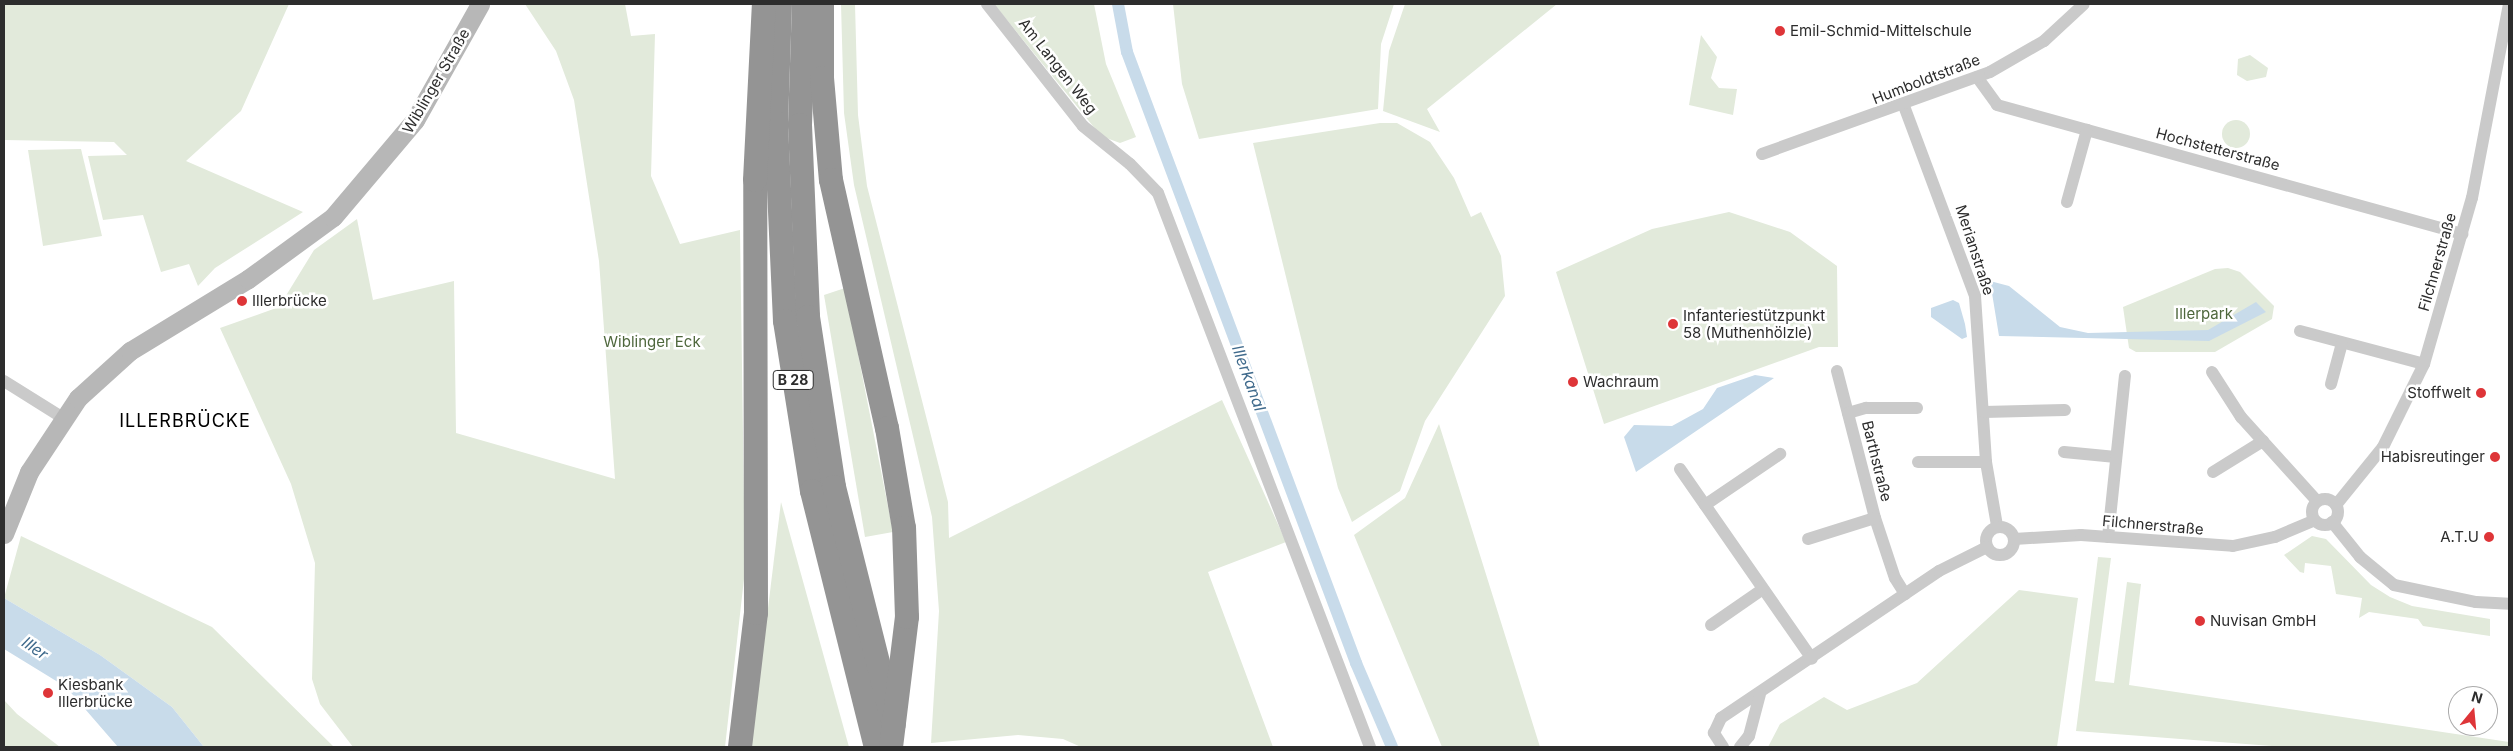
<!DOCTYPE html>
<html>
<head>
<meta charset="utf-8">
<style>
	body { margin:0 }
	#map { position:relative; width:2513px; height:751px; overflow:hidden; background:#fff; font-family:Inter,sans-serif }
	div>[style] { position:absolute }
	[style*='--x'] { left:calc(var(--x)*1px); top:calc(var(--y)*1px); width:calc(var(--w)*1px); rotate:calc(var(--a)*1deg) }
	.green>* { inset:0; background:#e2eadb }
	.round { border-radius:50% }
	.water>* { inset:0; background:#c8dbea }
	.canal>* { height:12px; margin:-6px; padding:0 6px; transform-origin:6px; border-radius:6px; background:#c8dbea }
	.street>* { height:12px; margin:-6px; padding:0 6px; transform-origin:6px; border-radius:6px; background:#cacaca }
	.street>.ring { margin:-6px; padding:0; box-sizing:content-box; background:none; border:12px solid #cacaca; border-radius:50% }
	.secondary>* { height:19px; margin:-9.5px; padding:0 9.5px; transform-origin:9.5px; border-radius:9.5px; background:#b7b7b7 }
	.highway>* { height:24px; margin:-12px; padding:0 12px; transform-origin:12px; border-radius:12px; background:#949494 }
	.highway-bridge>* { height:24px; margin:-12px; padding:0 12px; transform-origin:12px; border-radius:12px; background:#949494 }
	.dots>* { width:14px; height:14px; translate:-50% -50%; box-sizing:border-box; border:2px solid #fff; border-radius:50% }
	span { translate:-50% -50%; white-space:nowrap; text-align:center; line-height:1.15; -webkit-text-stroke:5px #fff; paint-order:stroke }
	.shield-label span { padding:1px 4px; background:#fff; border:1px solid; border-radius:4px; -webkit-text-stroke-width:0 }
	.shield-label { font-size:14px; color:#2d2d2d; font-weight:700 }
	.poi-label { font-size:15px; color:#2d2d2d }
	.left { translate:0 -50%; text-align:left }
	.right { translate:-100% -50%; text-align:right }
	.street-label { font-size:15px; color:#2d2d2d }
	.park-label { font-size:15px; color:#4e673c }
	.water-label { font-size:16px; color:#3f6a8c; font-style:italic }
	.quarter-label { font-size:18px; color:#000; letter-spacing:1px }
	.frame { position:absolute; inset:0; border:5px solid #2d2d2d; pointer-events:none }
	.north { position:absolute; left:2448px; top:686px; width:50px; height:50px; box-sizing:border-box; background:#fff; border:1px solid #ababab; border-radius:50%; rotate:17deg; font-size:14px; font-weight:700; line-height:20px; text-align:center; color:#2d2d2d }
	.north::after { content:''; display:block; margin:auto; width:18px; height:22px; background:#de3538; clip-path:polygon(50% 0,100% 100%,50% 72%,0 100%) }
</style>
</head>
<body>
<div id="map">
	<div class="green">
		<div style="clip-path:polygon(4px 4px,289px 4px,241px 111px,186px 161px,303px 212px,215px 268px,198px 286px,189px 264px,161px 272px,143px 215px,103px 220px,88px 156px,127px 155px,114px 142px,4px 140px)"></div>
		<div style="clip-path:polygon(525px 4px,625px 4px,631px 36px,655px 34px,651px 176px,680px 244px,740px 230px,745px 570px,725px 747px,353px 747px,320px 704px,312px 679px,315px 563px,291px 484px,220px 328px,279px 307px,314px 250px,357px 219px,373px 300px,454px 281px,456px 433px,615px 479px,599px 261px,574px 100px,556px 51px)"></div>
		<div style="clip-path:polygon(841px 4px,855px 4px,858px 115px,867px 186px,948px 502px,949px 538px,1222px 400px,1286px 542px,1208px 572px,1273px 747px,1081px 747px,1063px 739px,1018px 735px,931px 743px,939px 611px,932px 517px,854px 185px,844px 113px)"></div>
		<div style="clip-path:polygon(994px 4px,1094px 4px,1106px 64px,1136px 137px,1120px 143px,1101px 136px)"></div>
		<div style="clip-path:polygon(1173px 4px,1394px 4px,1381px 44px,1378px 109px,1199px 139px,1182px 84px)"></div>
		<div style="clip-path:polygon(1405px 4px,1557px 4px,1427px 109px,1440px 132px,1383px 111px,1389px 51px)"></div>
		<div style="clip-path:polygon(1701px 35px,1717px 57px,1711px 78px,1719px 88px,1737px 89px,1733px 115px,1689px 105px)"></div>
		<div style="clip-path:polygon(2250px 55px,2268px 68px,2266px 77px,2247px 81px,2237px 75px,2238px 59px)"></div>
		<div class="round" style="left:2222px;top:120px;width:28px;height:28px"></div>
		<div style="clip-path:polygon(1380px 123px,1397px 123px,1430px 142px,1454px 178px,1471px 217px,1481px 212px,1501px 256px,1505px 296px,1425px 421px,1400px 491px,1352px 522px,1338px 488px,1253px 143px)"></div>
		<div style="clip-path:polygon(81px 149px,102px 236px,43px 246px,28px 150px)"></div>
		<div style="clip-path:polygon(1729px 212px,1790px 232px,1837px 266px,1838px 347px,1819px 347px,1604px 424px,1556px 272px,1652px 229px)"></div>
		<div style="clip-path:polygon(2228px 268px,2240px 272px,2274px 306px,2272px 319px,2215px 352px,2136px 352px,2129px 348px,2123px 307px,2215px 269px)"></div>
		<div style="clip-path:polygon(845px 288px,893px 532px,865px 537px,824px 295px)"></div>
		<div style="clip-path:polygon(1439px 424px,1540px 747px,1442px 747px,1354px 535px,1405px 498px)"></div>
		<div style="clip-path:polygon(781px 502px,849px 747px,751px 747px)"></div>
		<div style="clip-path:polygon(21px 536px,212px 627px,334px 747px,204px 747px,172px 707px,100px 655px,4px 598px)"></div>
		<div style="clip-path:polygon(2312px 536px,2326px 539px,2371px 585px,2390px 597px,2412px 606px,2490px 619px,2490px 636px,2423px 626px,2418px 619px,2369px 612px,2359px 618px,2362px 598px,2336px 594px,2331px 566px,2305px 563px,2304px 573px,2300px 572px,2284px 555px)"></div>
		<div style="clip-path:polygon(2098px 557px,2111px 558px,2095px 681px,2114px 683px,2127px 582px,2141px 584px,2129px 685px,2509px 742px,2509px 747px,2285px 747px,2076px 731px)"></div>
		<div style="clip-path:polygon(2019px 590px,2078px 598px,2057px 747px,1768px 747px,1780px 724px,1824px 697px,1847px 710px,1917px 683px)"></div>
		<div style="clip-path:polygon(4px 700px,17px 714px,60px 747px,4px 747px)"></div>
	</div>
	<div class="water">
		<div style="clip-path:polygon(1990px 281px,2009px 286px,2060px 327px,2088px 333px,2208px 330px,2256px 302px,2266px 312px,2209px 341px,1999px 336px)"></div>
		<div style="clip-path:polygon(1953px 300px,1959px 303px,1965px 324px,1967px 337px,1962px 339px,1931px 317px,1931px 308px)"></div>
		<div style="clip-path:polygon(1755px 375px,1774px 378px,1636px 472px,1624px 437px,1634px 425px,1672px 426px,1703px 409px,1717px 388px)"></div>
		<div style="clip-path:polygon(4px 598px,100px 655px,172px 707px,204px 747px,118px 747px,66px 687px,4px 649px)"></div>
	</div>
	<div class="canal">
		<div style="--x:1118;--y:4;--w:49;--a:79.4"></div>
		<div style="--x:1127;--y:52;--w:653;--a:69.45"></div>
		<div style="--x:1356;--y:663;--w:91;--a:66.8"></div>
	</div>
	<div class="street">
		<div style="--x:987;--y:4;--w:155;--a:51.8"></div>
		<div style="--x:1083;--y:126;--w:60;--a:39"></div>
		<div style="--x:1130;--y:164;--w:40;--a:46"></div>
		<div style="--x:1158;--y:193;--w:593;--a:69.06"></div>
		<div style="--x:1977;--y:77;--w:34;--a:54"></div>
		<div style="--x:1997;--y:105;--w:483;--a:15.5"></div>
		<div style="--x:1904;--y:106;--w:203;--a:69.5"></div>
		<div style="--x:1975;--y:296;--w:166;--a:86.2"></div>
		<div style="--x:1986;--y:462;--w:65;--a:80.2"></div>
		<div style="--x:1762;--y:154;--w:242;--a:-19.8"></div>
		<div style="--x:1990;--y:72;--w:62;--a:-29.9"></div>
		<div style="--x:2044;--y:41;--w:54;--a:-42.8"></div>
		<div style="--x:2067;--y:202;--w:75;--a:-74.5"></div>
		<div style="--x:2300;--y:331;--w:128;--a:14.9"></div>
		<div style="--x:1837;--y:371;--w:152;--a:75.5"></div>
		<div style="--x:1875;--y:518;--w:63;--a:71.6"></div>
		<div style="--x:1895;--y:578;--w:19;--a:58"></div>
		<div style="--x:2212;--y:372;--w:54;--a:57.2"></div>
		<div style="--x:2241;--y:417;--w:113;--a:47.9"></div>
		<div style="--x:4;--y:381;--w:70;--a:32.1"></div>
		<div style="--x:2331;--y:384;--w:42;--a:-75"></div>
		<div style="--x:1984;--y:412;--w:81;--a:-1.4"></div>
		<div style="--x:1848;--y:413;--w:19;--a:-16"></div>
		<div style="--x:1866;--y:408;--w:51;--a:0"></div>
		<div style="--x:2064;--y:452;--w:52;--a:5.5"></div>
		<div style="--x:1918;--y:462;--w:68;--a:0"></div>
		<div style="--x:1680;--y:469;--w:231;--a:55.2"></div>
		<div style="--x:2213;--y:472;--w:59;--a:-31.8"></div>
		<div class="ring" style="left:2312px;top:499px;width:14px;height:14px"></div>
		<div style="--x:1705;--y:505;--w:91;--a:-34.2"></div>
		<div style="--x:2336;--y:505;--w:75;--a:-51"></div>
		<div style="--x:2383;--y:447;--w:93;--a:-63.7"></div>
		<div style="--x:2424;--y:364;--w:173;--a:-73.9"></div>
		<div style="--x:2472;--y:198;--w:197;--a:-79.2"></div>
		<div style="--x:2332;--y:522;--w:45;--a:51.3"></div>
		<div style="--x:2360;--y:557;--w:44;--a:39.5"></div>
		<div style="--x:2394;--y:585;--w:84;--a:11.7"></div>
		<div style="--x:2476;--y:602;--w:33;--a:3"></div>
		<div class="ring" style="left:1986px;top:527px;width:16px;height:16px"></div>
		<div style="--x:2108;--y:537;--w:162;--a:-84"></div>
		<div style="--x:1808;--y:539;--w:70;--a:-17.4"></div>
		<div style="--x:2014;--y:539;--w:67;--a:-3.4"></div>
		<div style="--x:2081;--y:535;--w:152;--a:4.1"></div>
		<div style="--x:2233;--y:546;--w:43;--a:-12.1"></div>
		<div style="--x:2275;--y:537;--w:43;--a:-23"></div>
		<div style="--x:1711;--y:625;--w:63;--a:-34.7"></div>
		<div style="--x:1723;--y:747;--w:17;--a:-123"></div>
		<div style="--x:1714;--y:733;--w:17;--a:-65"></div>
		<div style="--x:1721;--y:718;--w:263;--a:-34"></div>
		<div style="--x:1939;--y:571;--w:54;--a:-26.6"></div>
		<div style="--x:1740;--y:747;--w:14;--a:-51"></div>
		<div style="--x:1749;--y:736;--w:43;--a:-75.3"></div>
	</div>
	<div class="secondary">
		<div style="--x:4;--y:534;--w:67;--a:-68"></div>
		<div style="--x:29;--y:472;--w:89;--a:-56.5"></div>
		<div style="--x:78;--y:398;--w:70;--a:-42.1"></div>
		<div style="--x:130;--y:351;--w:138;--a:-31.4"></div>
		<div style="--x:248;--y:279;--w:105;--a:-36.1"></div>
		<div style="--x:333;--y:217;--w:127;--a:-49.8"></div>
		<div style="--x:415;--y:120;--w:133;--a:-60.7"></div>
	</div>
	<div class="highway">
		<div style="--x:780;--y:4;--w:119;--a:91.9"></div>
		<div style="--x:776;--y:123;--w:198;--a:87.4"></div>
		<div style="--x:785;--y:321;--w:172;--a:81"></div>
		<div style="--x:812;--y:491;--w:264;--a:76"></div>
		<div style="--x:804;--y:4;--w:121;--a:91.9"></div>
		<div style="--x:800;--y:125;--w:192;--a:87.6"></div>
		<div style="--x:808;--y:317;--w:172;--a:81.3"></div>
		<div style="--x:834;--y:487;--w:245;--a:75.9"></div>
		<div style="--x:822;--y:4;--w:74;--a:90"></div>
		<div style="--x:822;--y:78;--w:102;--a:85"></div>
		<div style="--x:831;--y:180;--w:254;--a:77.3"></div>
		<div style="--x:887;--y:428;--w:101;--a:80.4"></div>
		<div style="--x:740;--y:747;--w:135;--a:-83.2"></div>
		<div style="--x:756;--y:613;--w:433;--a:-90.1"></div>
		<div style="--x:755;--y:180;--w:176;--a:-87.1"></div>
	</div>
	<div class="highway-bridge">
		<div style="--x:891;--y:747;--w:131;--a:-83"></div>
		<div style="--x:907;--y:617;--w:89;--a:-91.9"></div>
	</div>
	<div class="dots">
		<div style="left:1780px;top:31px;background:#de3538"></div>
		<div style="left:242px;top:301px;background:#de3538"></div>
		<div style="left:1673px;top:324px;background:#de3538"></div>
		<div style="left:1573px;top:382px;background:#de3538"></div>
		<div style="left:2481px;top:393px;background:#de3538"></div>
		<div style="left:2495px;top:457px;background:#de3538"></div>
		<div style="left:2489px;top:537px;background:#de3538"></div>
		<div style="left:2200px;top:621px;background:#de3538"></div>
		<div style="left:48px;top:693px;background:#de3538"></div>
	</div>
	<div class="shield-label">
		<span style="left:793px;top:380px">B 28</span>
	</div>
	<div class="poi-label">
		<span class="left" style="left:1790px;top:31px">Emil-Schmid-Mittelschule</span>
		<span class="left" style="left:252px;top:301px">Illerbrücke</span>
		<span class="left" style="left:1683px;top:324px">Infanteriestützpunkt<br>58 (Muthenhölzle)</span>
		<span class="left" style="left:1583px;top:382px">Wachraum</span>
		<span class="right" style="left:2471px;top:393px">Stoffwelt</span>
		<span class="right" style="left:2485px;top:457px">Habisreutinger</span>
		<span class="right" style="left:2479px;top:537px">A.T.U</span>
		<span class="left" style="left:2210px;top:621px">Nuvisan GmbH</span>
		<span class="left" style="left:58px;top:693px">Kiesbank<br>Illerbrücke</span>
	</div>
	<div class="street-label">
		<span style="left:1058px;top:66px;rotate:52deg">Am Langen Weg</span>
		<span style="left:1926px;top:79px;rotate:-21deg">Humboldtstraße</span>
		<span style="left:436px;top:81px;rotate:-60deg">Wiblinger Straße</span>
		<span style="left:2218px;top:149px;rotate:15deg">Hochstetterstraße</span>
		<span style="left:1975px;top:250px;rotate:72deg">Merianstraße</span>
		<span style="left:2437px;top:262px;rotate:-74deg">Filchnerstraße</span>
		<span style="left:1877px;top:461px;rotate:76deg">Barthstraße</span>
		<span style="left:2153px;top:525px;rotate:5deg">Filchnerstraße</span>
	</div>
	<div class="park-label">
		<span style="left:2204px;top:314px">Illerpark</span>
		<span style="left:652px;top:342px">Wiblinger Eck</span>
	</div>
	<div class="water-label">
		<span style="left:1249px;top:378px;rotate:70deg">Illerkanal</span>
		<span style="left:35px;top:648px;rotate:35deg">Iller</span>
	</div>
	<div class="quarter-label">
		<span style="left:185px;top:421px">ILLERBRÜCKE</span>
	</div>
	<div class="frame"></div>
	<div class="north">N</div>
</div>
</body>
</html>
